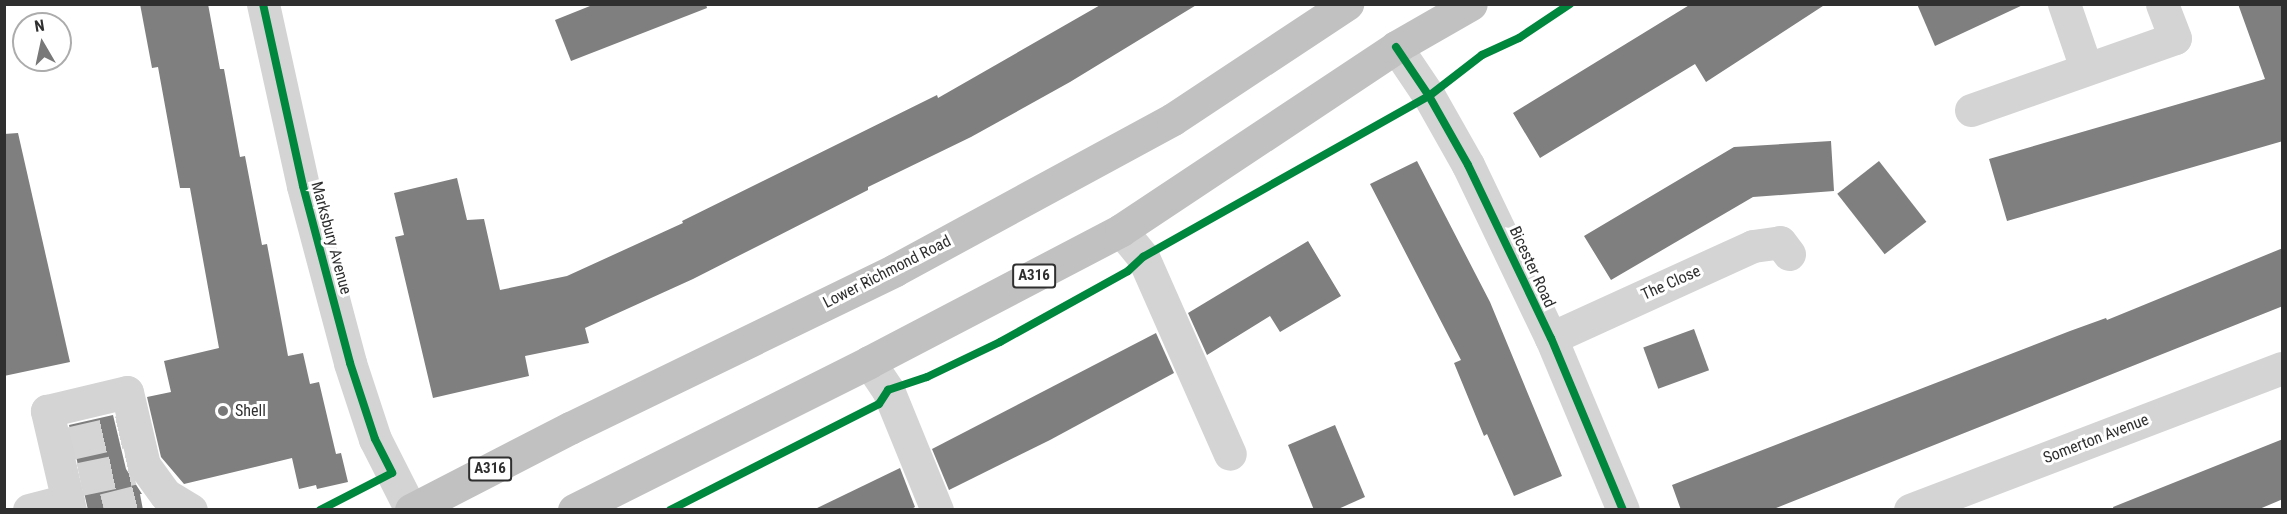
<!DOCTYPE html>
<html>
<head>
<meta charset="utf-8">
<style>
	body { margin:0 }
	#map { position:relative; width:2287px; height:514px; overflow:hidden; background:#fff; font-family:"Roboto Condensed",sans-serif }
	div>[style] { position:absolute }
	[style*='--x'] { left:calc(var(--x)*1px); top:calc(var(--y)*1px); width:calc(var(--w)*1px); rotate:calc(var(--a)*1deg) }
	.building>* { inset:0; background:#7f7f7f; transform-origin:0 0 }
	.minor-tunnel>* { height:33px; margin-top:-16.5px; transform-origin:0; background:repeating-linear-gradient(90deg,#d5d5d5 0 33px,transparent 0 49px) }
	.minor>* { height:33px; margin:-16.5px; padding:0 16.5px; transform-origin:16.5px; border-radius:16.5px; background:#d4d4d4 }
	.highway>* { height:33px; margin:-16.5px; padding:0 16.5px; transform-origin:16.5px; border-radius:16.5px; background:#c1c1c1 }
	.cycleway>* { height:8px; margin:-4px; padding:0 4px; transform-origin:4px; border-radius:4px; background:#00873e }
	.dots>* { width:16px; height:16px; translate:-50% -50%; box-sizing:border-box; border:3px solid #fff; border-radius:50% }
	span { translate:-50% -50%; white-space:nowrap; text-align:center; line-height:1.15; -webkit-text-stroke:6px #fff; paint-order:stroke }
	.shield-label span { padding:2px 4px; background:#fff; border:2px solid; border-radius:4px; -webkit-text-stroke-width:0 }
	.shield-label { font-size:15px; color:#2f2f2f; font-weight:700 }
	.street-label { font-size:16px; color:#2f2f2f }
	.poi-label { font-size:16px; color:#2f2f2f }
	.left { translate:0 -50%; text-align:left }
	.frame { position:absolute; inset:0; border:6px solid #2f2f2f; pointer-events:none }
	.north { position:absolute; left:12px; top:12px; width:60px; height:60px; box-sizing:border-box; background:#fff; border:2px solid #acacac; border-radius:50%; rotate:351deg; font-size:16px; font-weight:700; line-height:24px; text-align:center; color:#2f2f2f }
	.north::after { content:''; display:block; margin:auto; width:21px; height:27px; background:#787878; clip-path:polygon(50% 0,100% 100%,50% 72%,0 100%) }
</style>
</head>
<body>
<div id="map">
	<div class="building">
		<div style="clip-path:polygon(140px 4px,208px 4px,220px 69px,224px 69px,240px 157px,245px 156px,262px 245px,267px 244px,288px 356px,303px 353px,310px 384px,319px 382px,336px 454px,341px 453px,348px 482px,317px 489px,316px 485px,299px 489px,292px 458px,184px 484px,161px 457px,147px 397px,171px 392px,164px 361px,219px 348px,190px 188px,180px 188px,158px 67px,152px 68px)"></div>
		<div style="clip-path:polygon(595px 4px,706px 4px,707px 8px,571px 61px,555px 20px)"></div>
		<div style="clip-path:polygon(1102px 4px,1198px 4px,1070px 82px,971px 137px,868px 187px,868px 190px,693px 279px,585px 328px,589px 343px,525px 356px,529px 376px,433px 398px,395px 237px,404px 235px,394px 193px,457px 178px,467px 220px,484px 219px,500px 290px,567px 276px,683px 223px,682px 221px,937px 95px,938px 98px)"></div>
		<div style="clip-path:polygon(1691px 4px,1826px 4px,1706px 82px,1695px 64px,1540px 158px,1513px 113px)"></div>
		<div style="clip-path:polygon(1917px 4px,2025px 4px,1935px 46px)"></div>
		<div style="clip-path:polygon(2238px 4px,2283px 4px,2283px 141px,2007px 221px,1989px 159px,2265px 79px)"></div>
		<div style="clip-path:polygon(18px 133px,70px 362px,4px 376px,4px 134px)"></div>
		<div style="clip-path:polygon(1831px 141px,1834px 191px,1753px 197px,1611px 280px,1584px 236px,1734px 147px)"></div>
		<div style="clip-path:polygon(1417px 161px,1490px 302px,1562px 476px,1514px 496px,1487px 434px,1484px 436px,1454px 363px,1461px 360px,1370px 184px)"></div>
		<div style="left:1879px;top:161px;width:77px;height:53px;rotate:52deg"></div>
		<div style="clip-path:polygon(1308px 241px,1341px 296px,1280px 332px,1270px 316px,1207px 355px,1188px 313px)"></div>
		<div style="clip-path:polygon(2283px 248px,2283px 306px,1771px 510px,1681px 510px,1672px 485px,2070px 331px,2106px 318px,2107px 320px)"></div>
		<div style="left:1694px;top:329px;width:44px;height:54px;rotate:70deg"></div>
		<div style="clip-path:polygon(1156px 333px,1174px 373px,1050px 440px,949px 490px,932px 449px)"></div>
		<div style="clip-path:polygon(113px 415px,126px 469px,142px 494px,140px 494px,143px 510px,88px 510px,69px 425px)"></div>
		<div style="clip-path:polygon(1335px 425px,1365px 497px,1336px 510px,1314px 510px,1288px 445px)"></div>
		<div style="clip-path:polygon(2283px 439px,2283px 499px,2257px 510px,2114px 510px,2113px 507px)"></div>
		<div style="clip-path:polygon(900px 468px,915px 507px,910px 510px,813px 510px)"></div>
	</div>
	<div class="minor-tunnel">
		<div style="--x:71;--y:443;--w:54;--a:-12.8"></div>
		<div style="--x:80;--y:479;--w:54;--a:-11.7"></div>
		<div style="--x:104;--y:510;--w:38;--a:-14"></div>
	</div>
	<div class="minor">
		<div style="--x:263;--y:4;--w:186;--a:77.6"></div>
		<div style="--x:303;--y:186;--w:183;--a:75.1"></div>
		<div style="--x:350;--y:363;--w:80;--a:71.8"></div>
		<div style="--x:375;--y:439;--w:80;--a:63.1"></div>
		<div style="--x:2064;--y:4;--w:68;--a:71"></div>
		<div style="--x:1396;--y:47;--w:59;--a:56"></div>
		<div style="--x:1429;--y:96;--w:79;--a:60.5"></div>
		<div style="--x:1468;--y:165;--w:192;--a:64.4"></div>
		<div style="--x:1551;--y:338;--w:186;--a:67.3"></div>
		<div style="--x:1971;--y:110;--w:216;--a:-19.4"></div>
		<div style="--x:2175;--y:38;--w:36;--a:-111"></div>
		<div style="--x:1121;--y:230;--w:35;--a:51"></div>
		<div style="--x:1143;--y:257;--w:215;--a:66.2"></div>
		<div style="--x:1551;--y:338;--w:222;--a:-24.5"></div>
		<div style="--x:1753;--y:246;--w:27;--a:-8"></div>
		<div style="--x:1780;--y:242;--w:15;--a:53"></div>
		<div style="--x:869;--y:362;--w:34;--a:56"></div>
		<div style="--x:888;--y:390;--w:130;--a:67.8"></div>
		<div style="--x:29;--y:510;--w:40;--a:-14.4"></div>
		<div style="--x:70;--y:510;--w:102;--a:-103.1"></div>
		<div style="--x:47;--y:411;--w:82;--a:-13.4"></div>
		<div style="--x:127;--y:392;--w:75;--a:76.9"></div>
		<div style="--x:144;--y:465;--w:37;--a:54"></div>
		<div style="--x:166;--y:495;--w:29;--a:31"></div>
		<div style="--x:1910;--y:510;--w:398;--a:-20.9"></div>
	</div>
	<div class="highway">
		<div style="--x:411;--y:510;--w:179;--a:-27.3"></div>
		<div style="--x:570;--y:428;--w:361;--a:-25.9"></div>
		<div style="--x:895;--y:270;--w:316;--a:-28.5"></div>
		<div style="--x:1173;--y:119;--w:209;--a:-33.5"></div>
		<div style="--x:574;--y:510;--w:330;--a:-26.6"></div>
		<div style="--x:869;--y:362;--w:284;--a:-27.6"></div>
		<div style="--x:1121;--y:230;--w:330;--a:-33.6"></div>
		<div style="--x:1396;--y:47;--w:86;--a:-29.8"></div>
	</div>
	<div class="cycleway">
		<div style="--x:263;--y:4;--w:186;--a:77.6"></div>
		<div style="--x:303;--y:186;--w:183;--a:75.1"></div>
		<div style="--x:350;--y:363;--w:80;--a:71.8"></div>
		<div style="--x:375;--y:439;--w:38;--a:63"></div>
		<div style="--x:392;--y:473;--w:81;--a:152.8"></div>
		<div style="--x:1396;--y:47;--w:59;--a:56"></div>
		<div style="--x:1429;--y:96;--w:79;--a:60.5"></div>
		<div style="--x:1468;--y:165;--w:192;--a:64.4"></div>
		<div style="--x:1551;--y:338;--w:186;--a:67.3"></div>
		<div style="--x:670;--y:510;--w:234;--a:-26.9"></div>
		<div style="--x:879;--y:404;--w:17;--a:-57"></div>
		<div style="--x:888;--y:390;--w:41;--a:-18.4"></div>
		<div style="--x:927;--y:377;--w:81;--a:-25.6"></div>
		<div style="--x:1000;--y:342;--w:146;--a:-29"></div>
		<div style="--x:1128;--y:271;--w:21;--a:-43"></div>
		<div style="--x:1143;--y:257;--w:328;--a:-29.4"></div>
		<div style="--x:1429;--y:96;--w:67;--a:-37.7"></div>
		<div style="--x:1482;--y:55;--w:41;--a:-24.7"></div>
		<div style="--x:1519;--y:38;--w:61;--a:-33.7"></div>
	</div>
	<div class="dots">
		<div style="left:223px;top:411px;background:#787878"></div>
	</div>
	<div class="shield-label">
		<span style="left:1034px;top:276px">A316</span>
		<span style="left:490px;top:469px">A316</span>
	</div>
	<div class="street-label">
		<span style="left:331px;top:238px;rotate:75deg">Marksbury Avenue</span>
		<span style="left:1532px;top:267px;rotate:65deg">Bicester Road</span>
		<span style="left:887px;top:272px;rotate:-27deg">Lower Richmond Road</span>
		<span style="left:1671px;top:283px;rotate:-24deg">The Close</span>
		<span style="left:2096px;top:439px;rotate:-21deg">Somerton Avenue</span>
	</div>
	<div class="poi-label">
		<span class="left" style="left:235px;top:411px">Shell</span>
	</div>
	<div class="frame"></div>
	<div class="north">N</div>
</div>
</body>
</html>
